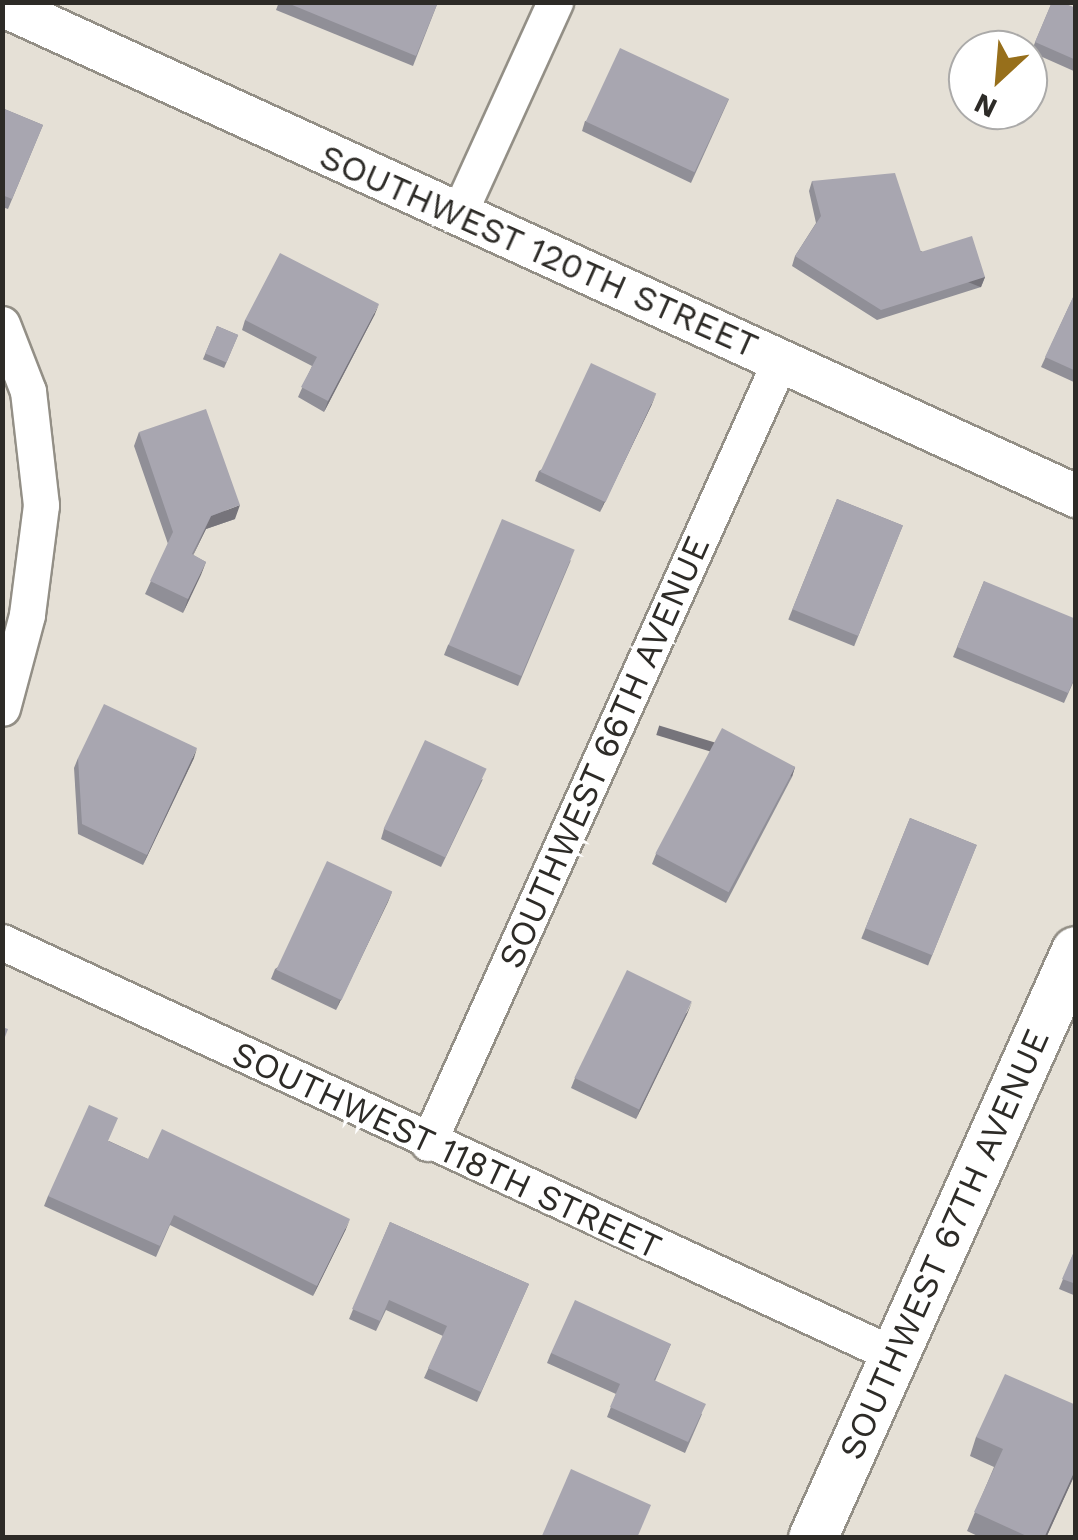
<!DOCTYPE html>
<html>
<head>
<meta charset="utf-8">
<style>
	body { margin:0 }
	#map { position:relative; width:1078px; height:1540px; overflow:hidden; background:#e5e0d6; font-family:"Work Sans",sans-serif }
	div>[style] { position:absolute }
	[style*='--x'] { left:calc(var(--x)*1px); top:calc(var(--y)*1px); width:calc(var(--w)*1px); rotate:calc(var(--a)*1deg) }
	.roads { filter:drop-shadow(2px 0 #938f86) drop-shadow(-2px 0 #938f86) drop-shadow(0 2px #938f86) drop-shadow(0 -2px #938f86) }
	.minor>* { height:35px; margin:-17.5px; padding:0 17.5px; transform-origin:17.5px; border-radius:17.5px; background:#fff }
	.tertiary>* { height:42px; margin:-21px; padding:0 21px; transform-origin:21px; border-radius:21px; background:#fff }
	.secondary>* { height:48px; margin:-24px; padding:0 24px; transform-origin:24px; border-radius:24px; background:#fff }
	.wall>* { inset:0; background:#908f97; transform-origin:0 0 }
	.shaded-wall>* { inset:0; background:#76747b; transform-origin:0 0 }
	.building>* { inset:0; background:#a8a6b0; transform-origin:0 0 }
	span { translate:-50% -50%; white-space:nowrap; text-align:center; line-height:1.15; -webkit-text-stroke:8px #fff; paint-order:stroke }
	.street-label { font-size:35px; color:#2d2b27 }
	.frame { position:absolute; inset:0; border:5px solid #2d2b27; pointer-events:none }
	.north { position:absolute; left:948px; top:30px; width:100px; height:100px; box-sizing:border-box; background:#fff; border:2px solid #abaaa9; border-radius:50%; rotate:206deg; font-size:28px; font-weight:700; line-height:40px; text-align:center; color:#2d2b27 }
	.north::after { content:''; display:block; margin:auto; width:35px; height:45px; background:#976f1b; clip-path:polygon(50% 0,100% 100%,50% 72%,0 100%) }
</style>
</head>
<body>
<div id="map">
	<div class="roads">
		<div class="minor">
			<div style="--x:458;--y:215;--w:234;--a:-65.5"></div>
			<div style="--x:2;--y:324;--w:72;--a:68.8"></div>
			<div style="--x:28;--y:391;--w:115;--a:83.5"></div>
			<div style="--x:41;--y:505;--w:111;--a:97.3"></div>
			<div style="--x:27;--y:615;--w:96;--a:105"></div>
			<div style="--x:2;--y:942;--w:983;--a:24.84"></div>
			<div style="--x:428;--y:1143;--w:858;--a:-65.77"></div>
		</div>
		<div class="tertiary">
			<div style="--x:2;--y:5;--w:1181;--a:24.57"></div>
		</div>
		<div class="secondary">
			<div style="--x:813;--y:1538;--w:643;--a:-65.87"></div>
		</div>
	</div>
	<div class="wall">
		<div style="clip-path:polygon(279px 2px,438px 2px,413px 66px,276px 10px)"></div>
		<div style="clip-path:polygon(1052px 2px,1076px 8px,1076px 72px,1031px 52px)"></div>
		<div style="clip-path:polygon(729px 99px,691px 183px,582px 131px,585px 121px)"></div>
		<div style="clip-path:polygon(2px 108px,43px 125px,8px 209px,2px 207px)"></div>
		<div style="clip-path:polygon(812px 181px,921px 252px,985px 277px,981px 287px,877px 320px,792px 266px,795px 256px,816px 223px,809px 191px)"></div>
		<div style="clip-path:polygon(1076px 291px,1076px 383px,1041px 367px)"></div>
		<div style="clip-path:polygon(375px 314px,324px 412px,298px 397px,312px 366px,242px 330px,245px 320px)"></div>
		<div style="left:217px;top:326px;width:23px;height:36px;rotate:23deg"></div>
		<div style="clip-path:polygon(652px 404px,600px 512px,535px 481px,539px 471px)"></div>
		<div style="clip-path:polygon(139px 432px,235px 519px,206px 529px,193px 555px,206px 562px,183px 613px,145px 594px,168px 544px,134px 446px)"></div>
		<div style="left:837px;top:499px;width:71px;height:130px;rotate:22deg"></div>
		<div style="clip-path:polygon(571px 560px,518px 686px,444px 655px,448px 645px)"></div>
		<div style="clip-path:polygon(984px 581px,1076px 676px,1064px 703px,953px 657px)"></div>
		<div style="clip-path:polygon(78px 758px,194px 758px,143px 865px,78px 834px,74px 768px)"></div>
		<div style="clip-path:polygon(795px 767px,792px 777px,726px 903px,652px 864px,656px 854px)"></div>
		<div style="clip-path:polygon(483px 779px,441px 867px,381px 839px,384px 829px)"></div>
		<div style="left:910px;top:818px;width:72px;height:130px;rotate:22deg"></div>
		<div style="clip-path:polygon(392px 892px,336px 1010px,271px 979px,275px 969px)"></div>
		<div style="clip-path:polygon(688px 1012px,636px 1119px,571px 1088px,575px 1078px)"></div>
		<div style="clip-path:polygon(109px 1141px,148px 1159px,346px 1229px,313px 1296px,170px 1225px,156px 1257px,44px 1206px,48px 1196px)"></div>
		<div style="clip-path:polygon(390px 1222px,529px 1284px,477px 1402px,424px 1378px,443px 1336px,386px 1310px,376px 1331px,349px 1319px)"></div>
		<div style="clip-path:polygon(1076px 1247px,1076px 1296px,1059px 1289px)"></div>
		<div style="clip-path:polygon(671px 1344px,655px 1381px,702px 1414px,685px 1453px,607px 1417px,616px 1394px,547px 1363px,551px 1353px)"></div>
		<div style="clip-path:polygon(1076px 1405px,1076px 1472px,1046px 1538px,982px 1538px,967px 1531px,994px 1467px,970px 1456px,976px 1437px)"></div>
	</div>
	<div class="shaded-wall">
		<div style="left:985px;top:277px;width:11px;height:109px;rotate:112deg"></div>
		<div style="clip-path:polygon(379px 304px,375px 314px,324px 412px,328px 401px)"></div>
		<div style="clip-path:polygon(656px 394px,652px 404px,600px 512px,604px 502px)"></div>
		<div style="clip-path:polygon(240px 505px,235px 519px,206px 529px,187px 568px,211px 516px)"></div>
		<div style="clip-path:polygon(206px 562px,201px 575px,183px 613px,188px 599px)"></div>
		<div style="clip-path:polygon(197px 748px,194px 758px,143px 865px,147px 855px)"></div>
		<div style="left:795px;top:767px;width:10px;height:142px;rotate:107deg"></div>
		<div style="clip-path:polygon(392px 892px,388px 902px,336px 1010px,340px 1000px)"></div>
		<div style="clip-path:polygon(692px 1002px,688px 1012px,636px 1119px,640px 1109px)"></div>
		<div style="clip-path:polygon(350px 1219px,346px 1229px,313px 1296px,317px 1286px)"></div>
		<div style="clip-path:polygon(1076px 1468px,1076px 1472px,1046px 1538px,1044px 1538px)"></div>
	</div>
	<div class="building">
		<div style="clip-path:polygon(285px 2px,438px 2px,416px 56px)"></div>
		<div style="clip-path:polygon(1052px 2px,1061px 2px,1076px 8px,1076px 60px,1035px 42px)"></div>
		<div style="left:620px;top:48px;width:120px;height:81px;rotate:25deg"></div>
		<div style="clip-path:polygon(2px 108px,43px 125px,12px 199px,2px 195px)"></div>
		<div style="clip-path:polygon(895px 173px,921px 252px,972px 236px,985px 277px,881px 310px,795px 256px,821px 216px,812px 181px)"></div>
		<div style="clip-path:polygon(280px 253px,379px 304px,328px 401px,301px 387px,317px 357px,245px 320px)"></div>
		<div style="clip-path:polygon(1076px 291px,1076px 371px,1045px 357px)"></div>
		<div style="left:217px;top:326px;width:23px;height:30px;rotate:23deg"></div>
		<div style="left:591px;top:363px;width:72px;height:120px;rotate:25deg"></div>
		<div style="clip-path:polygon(206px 409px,240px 505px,211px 516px,192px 554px,206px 562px,188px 599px,150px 581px,173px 532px,139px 432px)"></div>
		<div style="left:837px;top:499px;width:71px;height:119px;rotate:22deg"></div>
		<div style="left:502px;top:519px;width:79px;height:137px;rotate:23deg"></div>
		<div style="clip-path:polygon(984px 581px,1076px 619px,1076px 675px,1068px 693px,957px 647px)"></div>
		<div style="clip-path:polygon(104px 704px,197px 748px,147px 855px,82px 824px,78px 758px)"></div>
		<div style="left:722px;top:728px;width:83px;height:142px;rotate:28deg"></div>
		<div style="left:425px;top:740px;width:68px;height:98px;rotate:25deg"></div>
		<div style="left:910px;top:818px;width:72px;height:119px;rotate:22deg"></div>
		<div style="left:327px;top:861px;width:72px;height:120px;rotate:25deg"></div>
		<div style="left:627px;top:970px;width:72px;height:120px;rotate:26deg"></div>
		<div style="clip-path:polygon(2px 1027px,8px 1029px,2px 1045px)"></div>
		<div style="clip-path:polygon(89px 1105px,118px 1118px,108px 1141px,148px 1159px,162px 1129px,350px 1219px,317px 1286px,174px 1215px,160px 1246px,48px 1196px)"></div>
		<div style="clip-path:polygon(390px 1222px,529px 1284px,481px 1392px,428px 1368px,447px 1326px,389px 1300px,380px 1321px,352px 1309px)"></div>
		<div style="clip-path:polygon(1076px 1247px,1076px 1284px,1062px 1279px)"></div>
		<div style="clip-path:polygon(575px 1300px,671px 1344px,654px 1380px,706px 1404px,688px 1442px,610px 1407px,620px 1384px,551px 1353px)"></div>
		<div style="clip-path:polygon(1005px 1374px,1076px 1405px,1076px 1468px,1044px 1538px,1031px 1538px,974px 1512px,1003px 1449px,976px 1437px)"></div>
		<div style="clip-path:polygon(571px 1469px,651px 1505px,637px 1538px,541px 1538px)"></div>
	</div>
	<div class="street-label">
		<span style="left:539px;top:251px;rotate:24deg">SOUTHWEST 120TH STREET</span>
		<span style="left:604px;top:752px;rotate:-66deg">SOUTHWEST 66TH AVENUE</span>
		<span style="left:447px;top:1150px;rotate:25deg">SOUTHWEST 118TH STREET</span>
		<span style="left:944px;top:1244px;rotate:-66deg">SOUTHWEST 67TH AVENUE</span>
	</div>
	<div class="frame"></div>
	<div class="north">N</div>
</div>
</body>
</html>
